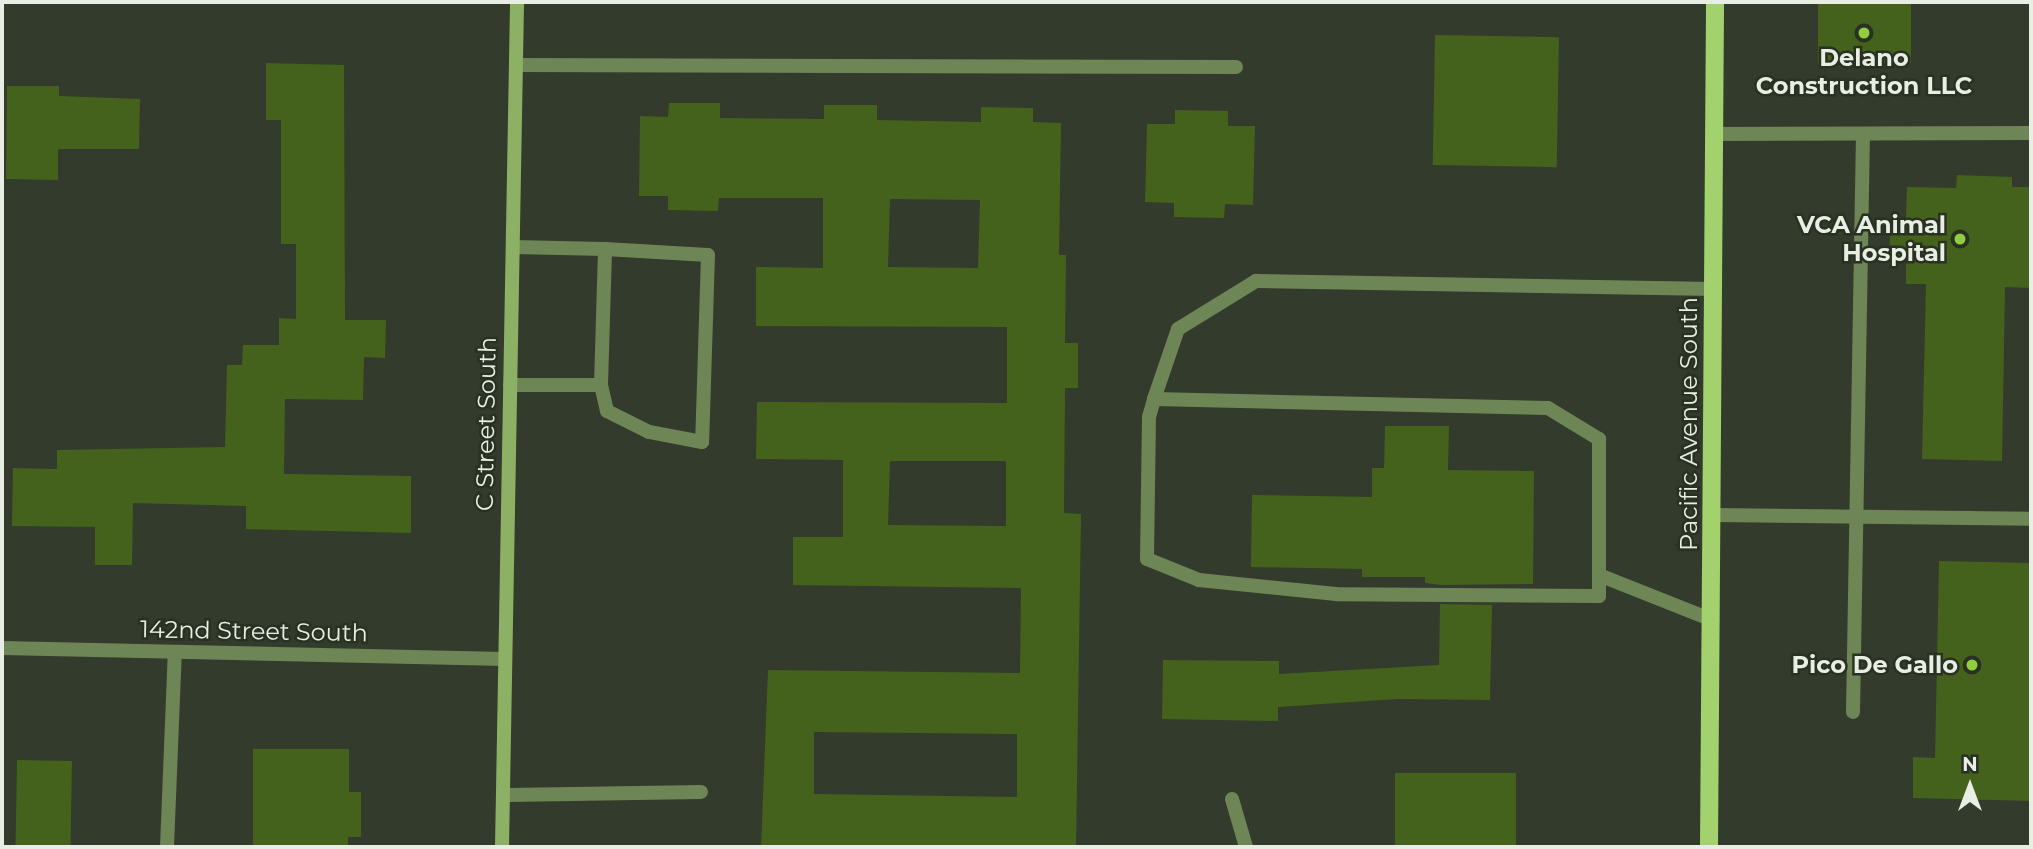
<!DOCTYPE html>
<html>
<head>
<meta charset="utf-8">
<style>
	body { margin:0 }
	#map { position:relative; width:2033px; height:849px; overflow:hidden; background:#333b2c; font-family:Montserrat,sans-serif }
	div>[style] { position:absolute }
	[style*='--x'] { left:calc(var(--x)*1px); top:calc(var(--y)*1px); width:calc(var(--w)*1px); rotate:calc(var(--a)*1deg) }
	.building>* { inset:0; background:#44621b; transform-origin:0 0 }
	.lane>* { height:14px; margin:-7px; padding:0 7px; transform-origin:7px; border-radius:7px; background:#6e8556 }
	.street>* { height:14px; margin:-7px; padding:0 7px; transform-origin:7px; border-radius:7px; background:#6e8556 }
	.secondary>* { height:14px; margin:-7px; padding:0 7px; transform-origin:7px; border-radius:7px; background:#8cb064 }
	.primary>* { height:18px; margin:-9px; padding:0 9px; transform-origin:9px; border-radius:9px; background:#a2d16d }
	.dots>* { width:19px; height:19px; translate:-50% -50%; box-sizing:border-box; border:4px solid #293122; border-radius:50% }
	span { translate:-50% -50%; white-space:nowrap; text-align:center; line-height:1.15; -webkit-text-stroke:5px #293122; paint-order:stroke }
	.poi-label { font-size:24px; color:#e9eee5; font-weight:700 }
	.right { translate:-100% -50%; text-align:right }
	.street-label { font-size:24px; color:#e9eee5 }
	.frame { position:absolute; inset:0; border:4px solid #e9eee5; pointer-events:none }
	.north { position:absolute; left:1935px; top:751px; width:70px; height:70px; -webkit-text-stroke:5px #293122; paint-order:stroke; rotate:0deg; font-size:19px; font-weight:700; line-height:28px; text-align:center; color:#e9eee5 }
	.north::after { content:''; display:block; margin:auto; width:24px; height:32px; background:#e9eee5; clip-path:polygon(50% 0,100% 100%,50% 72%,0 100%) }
</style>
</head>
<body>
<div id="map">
	<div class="building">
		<div style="left:1818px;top:2px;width:93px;height:61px"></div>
		<div style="left:1435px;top:35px;width:124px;height:130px;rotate:1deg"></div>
		<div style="clip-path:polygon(266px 63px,344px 65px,345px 320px,386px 320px,385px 358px,364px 357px,363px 400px,285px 399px,284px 474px,411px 476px,411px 533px,246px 529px,246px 506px,133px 503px,132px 565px,95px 565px,95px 527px,12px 526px,13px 468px,57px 469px,57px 450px,225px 447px,227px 365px,242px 365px,243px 345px,279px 345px,279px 318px,296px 319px,296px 244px,281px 244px,281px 120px,266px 120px)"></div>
		<div style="clip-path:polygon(7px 86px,59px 86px,59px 96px,140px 99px,139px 149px,58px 149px,58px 180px,6px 179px)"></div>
		<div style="clip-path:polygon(evenodd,669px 103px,720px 103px,720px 118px,824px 119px,824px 105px,877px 105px,877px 120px,981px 122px,981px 107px,1033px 108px,1033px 122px,1061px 123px,1059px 255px,1066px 255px,1065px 343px,1078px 343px,1078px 388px,1065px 388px,1064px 513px,1081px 514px,1076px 847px,761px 847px,768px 670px,1020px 673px,1021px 588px,793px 585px,793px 537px,843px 537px,843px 460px,756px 459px,757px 402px,1007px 403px,1007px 327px,756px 326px,756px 267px,823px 268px,823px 198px,719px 198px,718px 211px,668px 210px,668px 196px,639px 196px,640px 116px,668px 117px,669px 103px,890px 199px,980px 200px,978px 268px,888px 267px,890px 199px,669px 103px,890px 461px,1006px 461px,1006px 526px,888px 525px,890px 461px,669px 103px,814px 732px,1017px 734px,1017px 797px,814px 794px,814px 732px)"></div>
		<div style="clip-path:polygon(1175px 110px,1228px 111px,1228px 126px,1255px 126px,1253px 205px,1225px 204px,1224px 218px,1174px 217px,1174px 203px,1145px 202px,1147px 124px,1175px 124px)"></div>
		<div style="clip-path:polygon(1957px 175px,2012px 177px,2012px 187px,2031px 187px,2031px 288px,2005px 287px,2002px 461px,1922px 459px,1926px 284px,1906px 284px,1906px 261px,1889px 261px,1891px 217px,1906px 218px,1907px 187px,1956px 188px)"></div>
		<div style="clip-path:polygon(1385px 426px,1449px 426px,1448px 470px,1534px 471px,1533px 584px,1441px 585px,1425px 583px,1425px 577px,1362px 577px,1362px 569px,1251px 567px,1252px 495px,1372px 497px,1372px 468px,1384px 468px)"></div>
		<div style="clip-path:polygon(1939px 561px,2031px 563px,2031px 801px,1913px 798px,1913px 757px,1935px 758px)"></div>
		<div style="clip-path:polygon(1440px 604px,1492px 605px,1490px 700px,1397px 699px,1278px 707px,1278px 721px,1162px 719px,1163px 660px,1279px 661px,1279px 674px,1439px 665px)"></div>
		<div style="clip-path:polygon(253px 749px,349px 749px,349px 792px,361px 792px,361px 837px,348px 837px,348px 847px,253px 847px)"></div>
		<div style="left:17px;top:760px;width:55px;height:87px;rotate:1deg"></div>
		<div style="left:1395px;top:773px;width:121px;height:74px"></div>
	</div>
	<div class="lane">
		<div style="--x:516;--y:65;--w:720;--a:0.16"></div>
		<div style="--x:1715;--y:134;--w:316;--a:-0.2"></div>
		<div style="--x:513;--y:247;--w:92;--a:1.2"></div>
		<div style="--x:605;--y:249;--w:103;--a:3.3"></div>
		<div style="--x:708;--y:255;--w:187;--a:91.8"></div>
		<div style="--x:702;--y:442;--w:54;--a:-169.3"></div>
		<div style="--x:649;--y:432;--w:47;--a:-153.4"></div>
		<div style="--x:607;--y:411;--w:27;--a:-103"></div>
		<div style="--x:601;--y:385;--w:136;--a:-88.3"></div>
		<div style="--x:510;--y:385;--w:91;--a:0"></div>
		<div style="--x:1154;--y:399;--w:394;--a:1.3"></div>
		<div style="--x:1548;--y:408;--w:60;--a:31.3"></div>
		<div style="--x:1599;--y:439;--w:157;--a:90"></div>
		<div style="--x:1599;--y:596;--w:263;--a:-179.6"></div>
		<div style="--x:1336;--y:594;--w:138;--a:-174.2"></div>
		<div style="--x:1199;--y:580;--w:56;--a:-158"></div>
		<div style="--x:1147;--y:559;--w:142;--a:-89.2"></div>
		<div style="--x:1149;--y:417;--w:19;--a:-74"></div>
		<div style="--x:1154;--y:399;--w:74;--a:-71.1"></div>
		<div style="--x:1178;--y:329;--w:92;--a:-31.6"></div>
		<div style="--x:1256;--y:281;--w:458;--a:1"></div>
		<div style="--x:1599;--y:575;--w:122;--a:21.7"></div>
		<div style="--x:1853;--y:712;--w:578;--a:-89.01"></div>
		<div style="--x:503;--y:795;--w:198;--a:-0.9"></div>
		<div style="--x:1232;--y:799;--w:50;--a:73.7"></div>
	</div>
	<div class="street">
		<div style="--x:1714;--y:515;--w:317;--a:0.7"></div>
		<div style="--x:2;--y:648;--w:503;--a:1.25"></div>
		<div style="--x:167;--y:847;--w:195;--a:-87.7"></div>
	</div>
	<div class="secondary">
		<div style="--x:502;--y:847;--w:845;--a:-88.98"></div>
	</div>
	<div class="primary">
		<div style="--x:1709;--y:847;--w:845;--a:-89.59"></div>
	</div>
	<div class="dots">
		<div style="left:1864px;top:33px;background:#91cd3f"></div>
		<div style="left:1960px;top:239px;background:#91cd3f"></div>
		<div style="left:1972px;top:665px;background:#91cd3f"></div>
	</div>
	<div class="poi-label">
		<span style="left:1864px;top:72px">Delano<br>Construction LLC</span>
		<span class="right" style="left:1946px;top:239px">VCA Animal<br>Hospital</span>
		<span class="right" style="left:1958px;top:665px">Pico De Gallo</span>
	</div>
	<div class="street-label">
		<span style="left:486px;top:424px;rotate:-89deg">C Street South</span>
		<span style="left:1689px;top:424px;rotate:-90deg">Pacific Avenue South</span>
		<span style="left:254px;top:631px;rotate:1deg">142nd Street South</span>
	</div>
	<div class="frame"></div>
	<div class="north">N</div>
</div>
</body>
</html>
